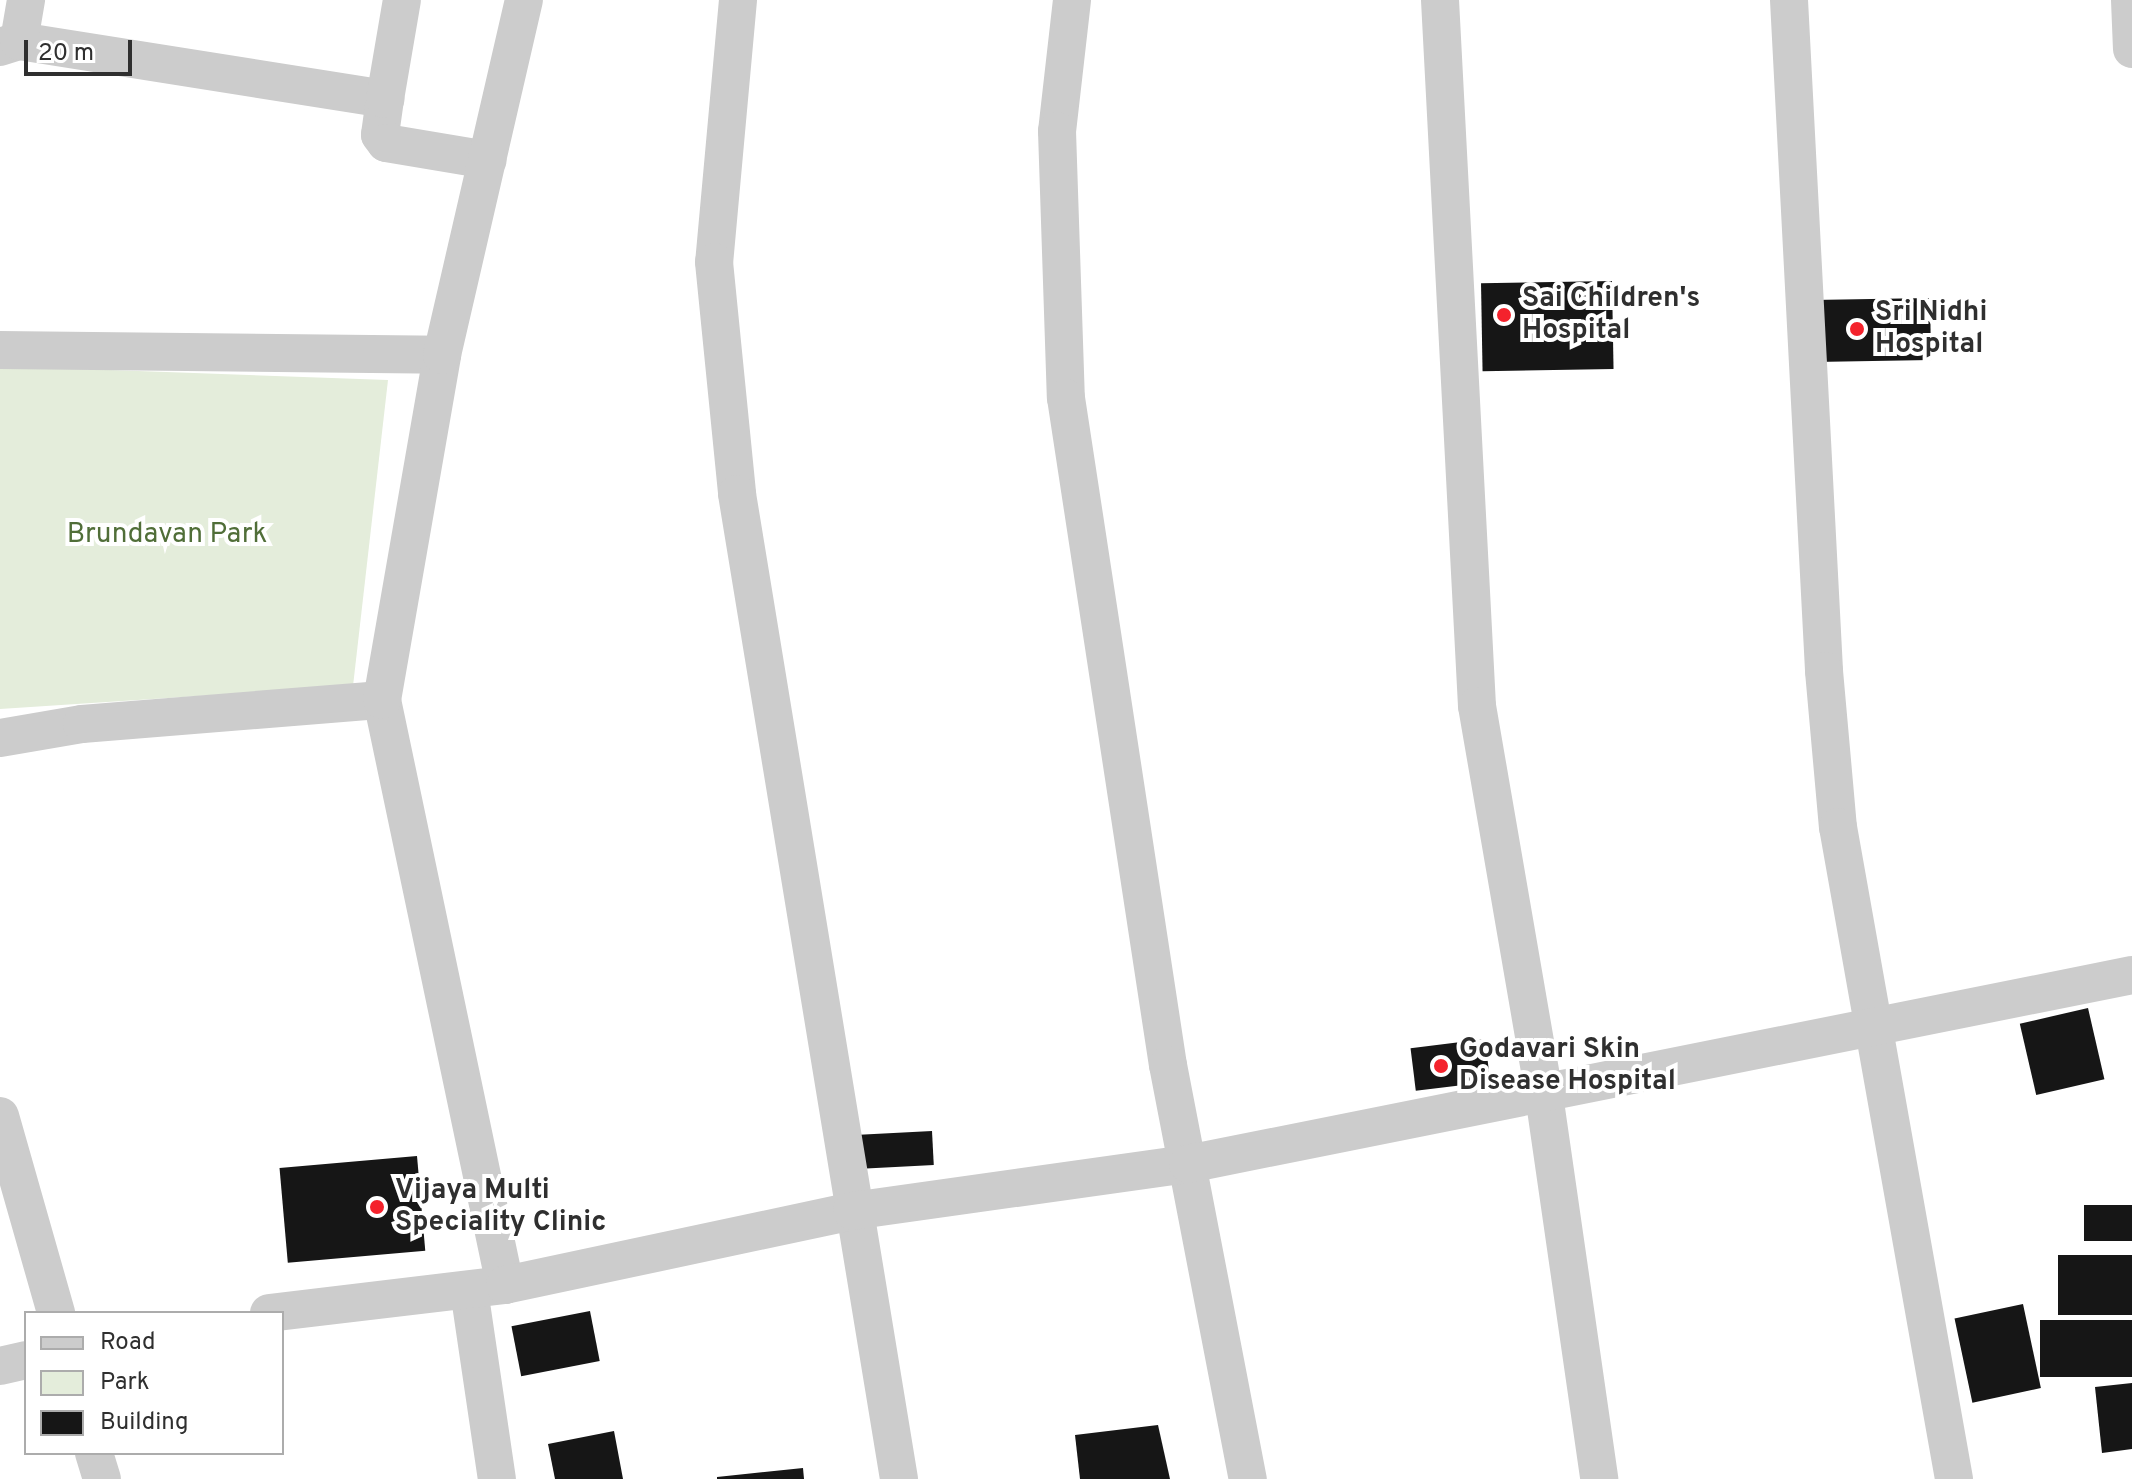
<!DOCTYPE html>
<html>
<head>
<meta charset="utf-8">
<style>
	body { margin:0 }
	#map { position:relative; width:2132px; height:1479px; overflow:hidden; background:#fff; font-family:Overpass,sans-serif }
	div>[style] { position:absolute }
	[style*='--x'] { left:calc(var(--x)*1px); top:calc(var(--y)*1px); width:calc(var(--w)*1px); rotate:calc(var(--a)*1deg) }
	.green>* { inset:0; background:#e4eddb }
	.building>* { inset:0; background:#161616; transform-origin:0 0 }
	.minor>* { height:38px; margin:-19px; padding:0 19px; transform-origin:19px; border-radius:19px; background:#ccc }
	.dots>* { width:22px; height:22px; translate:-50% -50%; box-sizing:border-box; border:4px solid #fff; border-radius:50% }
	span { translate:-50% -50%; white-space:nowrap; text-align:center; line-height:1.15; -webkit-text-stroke:8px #fff; paint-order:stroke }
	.poi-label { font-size:28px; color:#2f2f2f; font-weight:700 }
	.left { translate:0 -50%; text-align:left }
	.park-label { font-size:28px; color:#506e38 }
	.legend { position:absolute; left:24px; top:1311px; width:260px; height:144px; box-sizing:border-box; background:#fff; border:2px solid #acacac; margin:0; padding:10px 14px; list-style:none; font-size:24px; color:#2f2f2f }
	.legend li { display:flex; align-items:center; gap:16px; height:40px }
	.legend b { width:40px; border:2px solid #acacac }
	.scale { position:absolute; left:24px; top:40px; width:108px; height:36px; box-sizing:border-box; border:4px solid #2f2f2f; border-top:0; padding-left:10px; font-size:24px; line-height:28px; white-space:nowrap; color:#2f2f2f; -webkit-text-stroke:6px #fff; paint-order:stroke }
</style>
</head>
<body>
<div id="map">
	<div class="green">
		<div style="clip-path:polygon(0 366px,388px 380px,353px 686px,0 709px)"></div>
	</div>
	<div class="building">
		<div style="left:1612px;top:281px;width:88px;height:131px;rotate:89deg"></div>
		<div style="left:1930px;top:298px;width:62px;height:117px;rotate:89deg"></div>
		<div style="left:2088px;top:1008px;width:73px;height:70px;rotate:77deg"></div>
		<div style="left:1485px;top:1039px;width:43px;height:75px;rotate:83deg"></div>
		<div style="left:932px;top:1131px;width:34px;height:87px;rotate:87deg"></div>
		<div style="left:417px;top:1156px;width:95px;height:138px;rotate:85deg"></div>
		<div style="left:2132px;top:1205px;width:36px;height:48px;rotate:90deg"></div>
		<div style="left:2132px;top:1255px;width:60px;height:74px;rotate:90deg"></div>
		<div style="left:2023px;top:1304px;width:86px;height:70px;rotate:78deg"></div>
		<div style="left:590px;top:1311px;width:51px;height:80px;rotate:79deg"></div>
		<div style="left:2132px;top:1320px;width:57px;height:92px;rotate:90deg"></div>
		<div style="clip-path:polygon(2132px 1383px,2132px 1449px,2102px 1453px,2095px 1387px)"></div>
		<div style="clip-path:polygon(1158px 1425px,1170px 1479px,1080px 1479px,1075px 1435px)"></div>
		<div style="clip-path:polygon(614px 1431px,623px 1479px,555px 1479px,548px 1444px)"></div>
		<div style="clip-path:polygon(803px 1468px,804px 1479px,717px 1479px,717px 1477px)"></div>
	</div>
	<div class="minor">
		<div style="--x:738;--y:0;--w:263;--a:95.2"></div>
		<div style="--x:714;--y:262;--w:233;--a:84.3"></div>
		<div style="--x:737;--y:494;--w:998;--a:80.66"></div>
		<div style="--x:1072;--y:0;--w:132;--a:96.5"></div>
		<div style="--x:1057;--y:131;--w:267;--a:88.1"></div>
		<div style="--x:1066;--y:398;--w:675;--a:81.31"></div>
		<div style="--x:1168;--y:1065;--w:422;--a:79.1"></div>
		<div style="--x:1440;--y:0;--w:707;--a:87"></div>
		<div style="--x:1477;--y:706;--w:395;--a:80.2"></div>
		<div style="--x:1544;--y:1095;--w:388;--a:81.8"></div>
		<div style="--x:1789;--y:0;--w:672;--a:87.01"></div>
		<div style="--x:1824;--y:671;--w:157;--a:84.9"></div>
		<div style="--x:1838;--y:827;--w:662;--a:79.91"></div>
		<div style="--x:2130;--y:0;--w:49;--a:87.7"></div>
		<div style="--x:19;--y:41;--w:371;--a:9"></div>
		<div style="--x:385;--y:99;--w:36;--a:98"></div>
		<div style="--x:380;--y:135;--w:10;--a:53"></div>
		<div style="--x:386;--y:143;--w:103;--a:9.5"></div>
		<div style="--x:0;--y:47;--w:20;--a:-18"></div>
		<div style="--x:19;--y:41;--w:42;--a:-80.3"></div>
		<div style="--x:385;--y:99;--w:100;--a:-80.3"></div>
		<div style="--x:0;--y:350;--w:442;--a:0.6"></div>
		<div style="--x:0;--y:738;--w:83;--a:-9.7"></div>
		<div style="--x:82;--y:724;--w:301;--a:-4.6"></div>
		<div style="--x:0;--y:1116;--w:205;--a:74.1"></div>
		<div style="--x:505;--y:1285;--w:598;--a:-101.87"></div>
		<div style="--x:382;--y:700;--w:350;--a:-80.1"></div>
		<div style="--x:442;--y:355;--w:364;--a:-77"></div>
		<div style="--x:469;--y:1290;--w:191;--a:81.6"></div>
		<div style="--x:269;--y:1313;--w:238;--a:-6.8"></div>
		<div style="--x:505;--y:1285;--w:355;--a:-12"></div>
		<div style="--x:852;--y:1211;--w:339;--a:-8"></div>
		<div style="--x:1188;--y:1164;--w:963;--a:-11.32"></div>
		<div style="--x:0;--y:1366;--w:27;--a:-13"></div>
		<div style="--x:94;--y:1453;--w:27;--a:73"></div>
	</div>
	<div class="dots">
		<div style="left:1504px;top:315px;background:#f4222c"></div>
		<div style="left:1857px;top:329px;background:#f4222c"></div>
		<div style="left:1441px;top:1066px;background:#f4222c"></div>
		<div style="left:377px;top:1207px;background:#f4222c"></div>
	</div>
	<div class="poi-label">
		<span class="left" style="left:1522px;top:315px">Sai Children's<br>Hospital</span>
		<span class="left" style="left:1875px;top:329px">Sri Nidhi<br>Hospital</span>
		<span class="left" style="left:1459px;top:1066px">Godavari Skin<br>Disease Hospital</span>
		<span class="left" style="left:395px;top:1207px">Vijaya Multi<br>Speciality Clinic</span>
	</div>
	<div class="park-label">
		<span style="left:167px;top:535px">Brundavan Park</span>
	</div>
	<ul class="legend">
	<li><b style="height:10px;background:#ccc"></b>Road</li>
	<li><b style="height:22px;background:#e4eddb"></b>Park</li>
	<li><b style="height:22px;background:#161616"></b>Building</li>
	</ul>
	<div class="scale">20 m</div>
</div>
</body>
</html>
